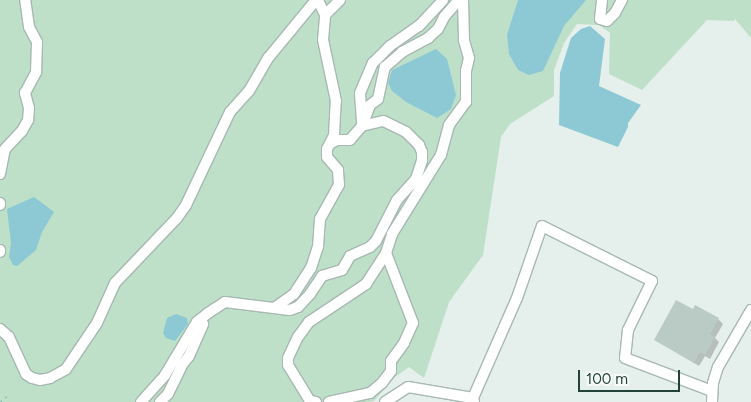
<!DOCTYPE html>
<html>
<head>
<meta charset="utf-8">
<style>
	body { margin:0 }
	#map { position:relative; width:751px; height:402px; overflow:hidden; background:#e5efeb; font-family:Figtree,sans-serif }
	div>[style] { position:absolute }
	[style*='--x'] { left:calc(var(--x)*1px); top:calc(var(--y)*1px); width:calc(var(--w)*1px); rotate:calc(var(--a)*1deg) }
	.green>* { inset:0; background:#bee0c8 }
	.water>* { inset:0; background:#8cc9d5 }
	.shadow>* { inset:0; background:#0003 }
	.building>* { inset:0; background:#bacac4 }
	.path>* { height:1px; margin-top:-0.5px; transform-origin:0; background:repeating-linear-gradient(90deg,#85b3a5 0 2.5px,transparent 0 6.5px) }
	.roads { filter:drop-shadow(1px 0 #a7b8b2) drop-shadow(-1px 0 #a7b8b2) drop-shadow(0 1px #a7b8b2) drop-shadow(0 -1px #a7b8b2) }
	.minor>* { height:10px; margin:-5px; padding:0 5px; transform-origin:5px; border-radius:5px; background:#fff }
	span { translate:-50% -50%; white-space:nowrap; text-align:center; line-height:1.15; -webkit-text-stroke:4px #f6fbf8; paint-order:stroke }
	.scale { position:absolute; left:578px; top:370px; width:102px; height:22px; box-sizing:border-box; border:2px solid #23423a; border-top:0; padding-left:6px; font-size:15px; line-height:18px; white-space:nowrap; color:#23423a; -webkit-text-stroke:4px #f6fbf8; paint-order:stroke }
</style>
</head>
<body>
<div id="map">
	<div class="green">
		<div style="clip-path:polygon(0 0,751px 0,751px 38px,735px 19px,734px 21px,707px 20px,642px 90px,609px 74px,610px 33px,599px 25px,577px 24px,564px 43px,554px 70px,554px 96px,510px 124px,501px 137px,483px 255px,449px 302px,424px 378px,409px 367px,395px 377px,374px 401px,369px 402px,0 402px)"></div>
	</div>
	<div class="water">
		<div style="clip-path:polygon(518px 0,586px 0,564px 26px,543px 71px,529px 75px,518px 70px,509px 54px,507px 35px)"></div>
		<div style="clip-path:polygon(590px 26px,605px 39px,599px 86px,641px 105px,628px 123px,628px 127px,618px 147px,559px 125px,560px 73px,571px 38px,581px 29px)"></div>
		<div style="clip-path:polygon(436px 49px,447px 59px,456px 95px,451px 109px,437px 118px,406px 102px,392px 91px,388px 83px,392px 70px)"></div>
		<div style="clip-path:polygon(34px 197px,54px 212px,42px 232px,36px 250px,17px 266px,13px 265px,9px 257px,11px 243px,7px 209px)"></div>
		<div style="clip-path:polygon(176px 314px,187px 318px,188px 324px,175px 341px,166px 338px,163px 333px,167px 318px)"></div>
	</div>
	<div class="shadow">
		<div style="clip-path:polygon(694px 311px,718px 319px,723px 324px,715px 338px,719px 342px,710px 359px,705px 356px,699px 366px,656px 340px)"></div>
	</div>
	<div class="building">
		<div style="clip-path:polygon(676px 300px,693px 309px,695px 305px,719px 318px,710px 334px,715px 337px,705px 355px,700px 352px,694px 363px,654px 340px)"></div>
	</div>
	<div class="path">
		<div style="--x:0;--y:402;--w:9;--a:-41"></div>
	</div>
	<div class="roads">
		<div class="minor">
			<div style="--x:602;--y:0;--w:19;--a:96"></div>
			<div style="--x:600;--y:19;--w:7;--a:16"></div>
			<div style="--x:607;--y:21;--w:11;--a:-45"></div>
			<div style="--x:615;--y:13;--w:15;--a:-62"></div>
			<div style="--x:325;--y:15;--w:21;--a:-45"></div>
			<div style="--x:362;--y:122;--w:29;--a:-94"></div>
			<div style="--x:360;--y:93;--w:33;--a:-67"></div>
			<div style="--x:373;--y:63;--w:24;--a:-45"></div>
			<div style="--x:390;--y:46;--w:35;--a:-35"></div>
			<div style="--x:419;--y:26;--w:35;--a:-47"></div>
			<div style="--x:362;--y:126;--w:22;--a:-69"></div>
			<div style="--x:370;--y:105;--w:10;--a:-37"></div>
			<div style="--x:378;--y:99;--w:33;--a:-78"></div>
			<div style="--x:385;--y:67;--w:23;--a:-41"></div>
			<div style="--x:402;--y:52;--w:30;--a:-28"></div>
			<div style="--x:428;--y:38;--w:13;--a:-42"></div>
			<div style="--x:438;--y:29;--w:13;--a:-63"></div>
			<div style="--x:444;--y:17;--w:23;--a:-49"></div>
			<div style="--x:0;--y:174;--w:25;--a:-79"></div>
			<div style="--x:5;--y:149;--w:25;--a:-47"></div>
			<div style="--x:22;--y:131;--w:13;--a:-61"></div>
			<div style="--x:28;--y:120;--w:12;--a:-85"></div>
			<div style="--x:29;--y:108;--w:16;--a:-105"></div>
			<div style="--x:25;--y:93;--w:24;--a:-62"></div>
			<div style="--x:36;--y:72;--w:30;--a:-88"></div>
			<div style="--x:37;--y:42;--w:17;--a:-118"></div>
			<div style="--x:29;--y:27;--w:27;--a:-98"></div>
			<div style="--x:0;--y:203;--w:2;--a:90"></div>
			<div style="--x:0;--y:250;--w:2;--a:90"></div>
			<div style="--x:274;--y:308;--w:24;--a:-35"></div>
			<div style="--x:294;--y:294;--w:31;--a:-57"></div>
			<div style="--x:311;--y:268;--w:22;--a:-72"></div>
			<div style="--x:318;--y:247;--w:28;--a:-86"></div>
			<div style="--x:320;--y:219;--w:39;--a:-61"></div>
			<div style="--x:339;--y:185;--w:15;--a:-94"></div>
			<div style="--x:338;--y:170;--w:17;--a:-130"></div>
			<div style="--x:327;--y:157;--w:8;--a:-90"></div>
			<div style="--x:327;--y:149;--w:16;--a:-63"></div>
			<div style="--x:334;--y:135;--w:34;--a:-87"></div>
			<div style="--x:336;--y:101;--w:62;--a:-102"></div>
			<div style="--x:323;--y:40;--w:25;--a:-85"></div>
			<div style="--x:325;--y:15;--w:17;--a:-115"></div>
			<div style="--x:0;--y:329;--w:12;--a:42"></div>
			<div style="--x:9;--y:337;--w:41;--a:65.3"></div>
			<div style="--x:26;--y:374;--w:7;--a:34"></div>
			<div style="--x:32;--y:378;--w:8;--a:14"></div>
			<div style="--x:40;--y:380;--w:10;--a:-11"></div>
			<div style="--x:50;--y:378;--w:18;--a:-29"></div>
			<div style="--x:66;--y:369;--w:55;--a:-56"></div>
			<div style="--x:97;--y:323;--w:44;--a:-65.8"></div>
			<div style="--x:115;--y:283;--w:90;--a:-46.4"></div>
			<div style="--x:177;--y:218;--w:16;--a:-55"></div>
			<div style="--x:186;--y:205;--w:103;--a:-64.7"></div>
			<div style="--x:230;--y:112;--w:28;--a:-48"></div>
			<div style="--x:249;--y:91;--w:39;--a:-60"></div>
			<div style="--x:269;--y:57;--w:74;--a:-50.5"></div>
			<div style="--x:141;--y:402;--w:36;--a:-48"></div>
			<div style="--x:165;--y:375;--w:62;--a:-58.9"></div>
			<div style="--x:197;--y:322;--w:14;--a:-39"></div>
			<div style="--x:208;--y:313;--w:20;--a:-33"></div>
			<div style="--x:225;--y:302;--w:65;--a:7"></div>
			<div style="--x:290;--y:310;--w:9;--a:-21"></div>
			<div style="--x:298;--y:307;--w:18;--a:-47"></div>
			<div style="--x:310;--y:294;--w:22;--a:-56"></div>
			<div style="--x:322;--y:276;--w:21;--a:-17"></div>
			<div style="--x:342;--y:270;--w:16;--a:-60"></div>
			<div style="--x:350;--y:256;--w:22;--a:-24"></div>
			<div style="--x:370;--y:247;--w:8;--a:-45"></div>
			<div style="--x:376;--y:241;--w:46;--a:-62.9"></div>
			<div style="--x:397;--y:200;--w:28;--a:-48"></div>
			<div style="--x:416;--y:179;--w:20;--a:-72"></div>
			<div style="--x:422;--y:160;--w:8;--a:-90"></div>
			<div style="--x:422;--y:152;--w:8;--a:-113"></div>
			<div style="--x:419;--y:145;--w:18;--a:-135"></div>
			<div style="--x:406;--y:132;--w:25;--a:-154"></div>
			<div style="--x:383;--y:121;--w:22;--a:167"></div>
			<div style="--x:362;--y:126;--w:18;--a:131"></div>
			<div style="--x:350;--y:140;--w:13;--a:180"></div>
			<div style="--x:337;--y:140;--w:7;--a:153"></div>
			<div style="--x:160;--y:402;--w:11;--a:-45"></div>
			<div style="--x:168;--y:394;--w:32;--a:-64"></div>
			<div style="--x:182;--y:365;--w:11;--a:-52"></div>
			<div style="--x:189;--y:356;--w:35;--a:-66"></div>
			<div style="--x:316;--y:402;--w:6;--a:-171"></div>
			<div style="--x:310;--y:401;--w:42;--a:-121.4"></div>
			<div style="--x:288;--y:365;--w:7;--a:-90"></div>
			<div style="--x:288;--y:358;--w:23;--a:-65"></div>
			<div style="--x:298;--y:337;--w:19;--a:-54"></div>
			<div style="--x:309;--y:322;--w:69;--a:-33.7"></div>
			<div style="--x:366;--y:284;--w:37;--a:-57"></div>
			<div style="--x:329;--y:402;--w:42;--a:-12.4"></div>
			<div style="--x:370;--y:393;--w:16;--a:-40"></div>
			<div style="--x:382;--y:383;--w:15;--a:-53"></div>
			<div style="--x:391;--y:371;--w:10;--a:-90"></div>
			<div style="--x:391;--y:361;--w:22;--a:-54"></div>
			<div style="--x:404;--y:343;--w:22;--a:-66"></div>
			<div style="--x:413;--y:323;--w:75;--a:-111.1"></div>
			<div style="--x:386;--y:253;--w:20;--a:-72"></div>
			<div style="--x:392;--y:234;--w:93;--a:-58.2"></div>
			<div style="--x:441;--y:155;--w:31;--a:-75"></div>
			<div style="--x:449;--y:125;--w:29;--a:-54"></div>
			<div style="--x:466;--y:102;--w:31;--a:-90"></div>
			<div style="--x:466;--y:71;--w:13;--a:-77"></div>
			<div style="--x:469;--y:58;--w:19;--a:-106"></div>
			<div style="--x:464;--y:40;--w:40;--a:-91.4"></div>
			<div style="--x:385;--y:402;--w:27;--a:-33"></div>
			<div style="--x:408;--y:387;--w:66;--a:9.6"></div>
			<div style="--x:474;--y:402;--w:4;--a:-104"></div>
			<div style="--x:473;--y:398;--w:109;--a:-66.3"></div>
			<div style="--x:517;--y:298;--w:76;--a:-70.9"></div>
			<div style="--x:542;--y:226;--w:123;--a:26.6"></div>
			<div style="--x:652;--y:281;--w:55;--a:116.1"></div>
			<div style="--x:628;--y:330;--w:28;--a:96"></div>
			<div style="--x:625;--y:358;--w:93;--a:20.8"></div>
			<div style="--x:712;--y:402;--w:19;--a:-87"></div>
			<div style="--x:713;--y:383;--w:17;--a:-73"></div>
			<div style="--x:718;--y:367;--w:66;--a:-59.9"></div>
		</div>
	</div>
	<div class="scale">100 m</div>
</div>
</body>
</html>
